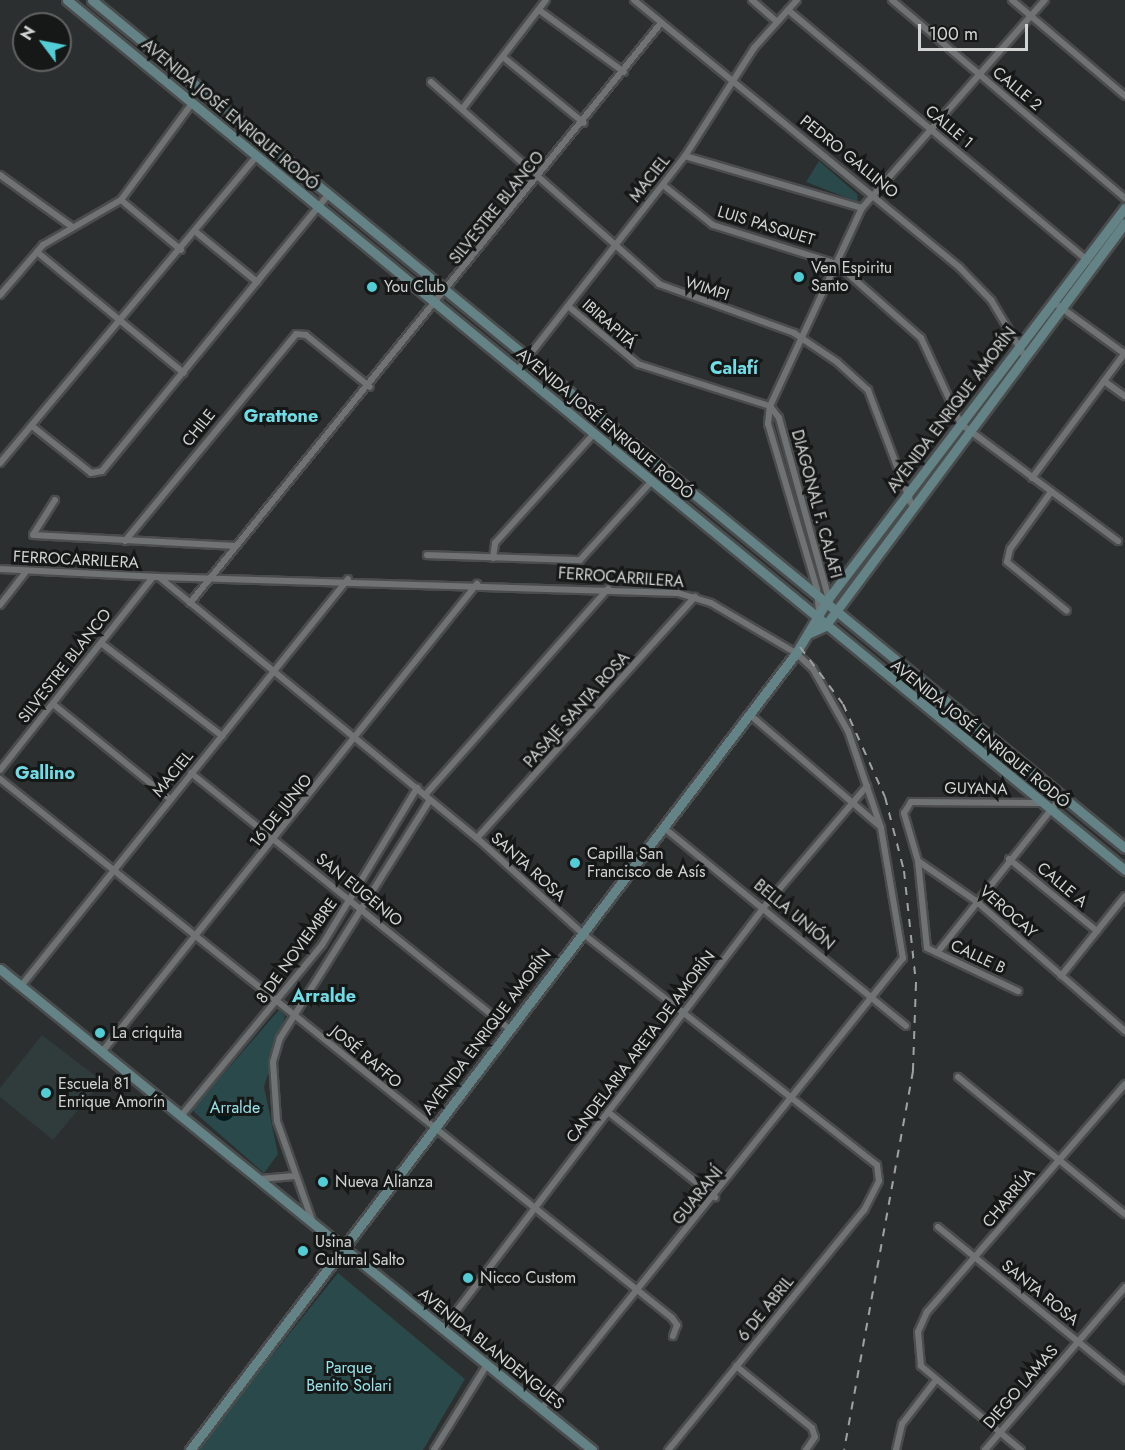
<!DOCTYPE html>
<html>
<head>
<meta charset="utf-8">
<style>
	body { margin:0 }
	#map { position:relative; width:1125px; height:1450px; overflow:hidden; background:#2c2f30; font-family:Jost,sans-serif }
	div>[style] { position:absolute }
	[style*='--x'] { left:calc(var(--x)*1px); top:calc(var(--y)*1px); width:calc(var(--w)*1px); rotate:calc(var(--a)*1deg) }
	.built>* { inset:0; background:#303b3c }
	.green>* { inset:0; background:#29494b }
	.water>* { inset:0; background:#00181a }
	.round { border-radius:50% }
	.roads { filter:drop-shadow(2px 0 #4a4c4d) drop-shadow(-2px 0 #4a4c4d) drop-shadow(0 2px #4a4c4d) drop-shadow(0 -2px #4a4c4d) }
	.street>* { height:6px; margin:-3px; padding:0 3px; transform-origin:3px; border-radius:3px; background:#707374 }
	.secondary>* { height:9px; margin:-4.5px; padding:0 4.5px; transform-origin:4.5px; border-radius:4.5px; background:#638386 }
	.rail>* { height:2px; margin-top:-1px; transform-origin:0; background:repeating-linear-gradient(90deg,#9fa2a2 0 8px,transparent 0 16px) }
	.dots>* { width:16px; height:16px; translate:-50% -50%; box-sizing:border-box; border:3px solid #161717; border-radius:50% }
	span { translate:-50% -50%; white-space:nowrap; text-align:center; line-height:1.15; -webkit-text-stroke:6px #161717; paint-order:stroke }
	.street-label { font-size:16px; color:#d2d4d4 }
	.poi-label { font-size:16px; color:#d2d4d4 }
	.left { translate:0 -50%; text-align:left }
	.park-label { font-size:16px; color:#99e4ea }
	.neighbourhood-label { font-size:18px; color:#70dce5; font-weight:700 }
	.north { position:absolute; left:12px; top:12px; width:60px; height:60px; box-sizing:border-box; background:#161717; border:2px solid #616363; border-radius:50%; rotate:302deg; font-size:16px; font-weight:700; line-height:24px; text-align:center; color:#d2d4d4 }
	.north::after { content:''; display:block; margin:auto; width:21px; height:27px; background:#52ccd5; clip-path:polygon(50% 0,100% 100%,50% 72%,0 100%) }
	.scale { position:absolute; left:918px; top:24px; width:110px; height:27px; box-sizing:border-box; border:3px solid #d2d4d4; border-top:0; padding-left:8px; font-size:18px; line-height:21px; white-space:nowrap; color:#d2d4d4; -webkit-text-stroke:4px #161717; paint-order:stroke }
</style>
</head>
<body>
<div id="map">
	<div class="built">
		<div style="clip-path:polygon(42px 1035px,102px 1081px,53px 1140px,0 1097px,0 1088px)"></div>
	</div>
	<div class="green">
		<div style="clip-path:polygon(819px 161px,857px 194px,858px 202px,806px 182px)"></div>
		<div style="clip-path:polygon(279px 1010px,285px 1016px,264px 1087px,278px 1154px,264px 1173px,192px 1110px)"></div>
		<div style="clip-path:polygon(338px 1273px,465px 1379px,423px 1450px,196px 1450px)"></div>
	</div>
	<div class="water">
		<div class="round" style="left:214px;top:1101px;width:20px;height:20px"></div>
	</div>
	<div class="roads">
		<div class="street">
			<div style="--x:634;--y:0;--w:422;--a:39.4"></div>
			<div style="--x:960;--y:268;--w:45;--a:45.9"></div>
			<div style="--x:991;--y:300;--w:64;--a:59"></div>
			<div style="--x:752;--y:0;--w:33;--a:41"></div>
			<div style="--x:892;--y:0;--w:306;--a:40.4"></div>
			<div style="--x:1012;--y:0;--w:148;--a:40.3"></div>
			<div style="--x:539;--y:10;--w:105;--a:36.1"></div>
			<div style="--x:788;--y:10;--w:391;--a:39.9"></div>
			<div style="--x:503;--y:57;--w:104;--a:39.2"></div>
			<div style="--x:431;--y:82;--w:305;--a:41.5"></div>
			<div style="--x:659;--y:284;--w:144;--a:19.9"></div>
			<div style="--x:794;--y:333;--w:52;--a:34"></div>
			<div style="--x:837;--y:362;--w:42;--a:42.1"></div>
			<div style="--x:868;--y:390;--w:121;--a:69.2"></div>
			<div style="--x:463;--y:108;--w:136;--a:-52.5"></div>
			<div style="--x:685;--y:156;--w:184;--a:16.4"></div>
			<div style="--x:0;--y:175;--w:87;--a:35.7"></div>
			<div style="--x:663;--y:185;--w:64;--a:38.7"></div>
			<div style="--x:713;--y:225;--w:130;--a:17.5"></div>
			<div style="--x:837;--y:264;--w:112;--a:41.4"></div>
			<div style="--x:921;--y:338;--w:95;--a:65.1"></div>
			<div style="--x:961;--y:424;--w:196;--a:36.7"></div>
			<div style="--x:121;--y:200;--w:78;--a:39.8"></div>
			<div style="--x:196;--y:232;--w:79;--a:39.3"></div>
			<div style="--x:37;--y:252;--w:190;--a:39.5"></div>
			<div style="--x:0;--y:295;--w:66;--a:-49.3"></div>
			<div style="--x:43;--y:245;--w:90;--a:-30"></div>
			<div style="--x:121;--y:200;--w:122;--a:-53.7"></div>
			<div style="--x:568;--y:306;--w:91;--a:39.6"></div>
			<div style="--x:638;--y:364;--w:139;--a:17.7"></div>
			<div style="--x:1059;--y:306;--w:82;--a:36"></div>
			<div style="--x:517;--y:371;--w:273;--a:-52"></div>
			<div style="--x:685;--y:156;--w:128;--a:-57.4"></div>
			<div style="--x:754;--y:48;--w:64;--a:-48.1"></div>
			<div style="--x:1104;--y:381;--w:26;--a:36"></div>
			<div style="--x:770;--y:406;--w:15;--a:53"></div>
			<div style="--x:779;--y:418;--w:189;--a:74.6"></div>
			<div style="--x:32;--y:426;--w:75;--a:38.5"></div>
			<div style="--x:91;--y:473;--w:11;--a:-10"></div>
			<div style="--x:102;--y:471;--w:357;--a:-50.7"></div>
			<div style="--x:0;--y:463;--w:400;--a:-50.1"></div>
			<div style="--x:1032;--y:478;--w:156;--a:-53.4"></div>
			<div style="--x:1051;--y:492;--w:70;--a:125.7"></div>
			<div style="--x:1010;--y:549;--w:13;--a:103"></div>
			<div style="--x:1007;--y:562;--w:77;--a:39.2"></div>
			<div style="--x:55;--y:500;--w:41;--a:122.2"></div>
			<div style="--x:33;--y:535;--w:203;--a:3.1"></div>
			<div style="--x:125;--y:541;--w:268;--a:-50.4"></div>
			<div style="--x:296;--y:334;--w:10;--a:6"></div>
			<div style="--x:306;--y:335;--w:82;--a:39.1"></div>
			<div style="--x:427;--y:555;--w:153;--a:1.9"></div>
			<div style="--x:580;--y:560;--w:105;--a:-47.7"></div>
			<div style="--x:493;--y:558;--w:15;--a:-82"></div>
			<div style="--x:495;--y:543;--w:147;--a:-47.8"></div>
			<div style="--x:0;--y:569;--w:159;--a:2.9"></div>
			<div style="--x:159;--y:577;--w:411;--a:39.4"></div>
			<div style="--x:477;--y:838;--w:142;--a:42.1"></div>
			<div style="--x:582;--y:933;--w:375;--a:38.2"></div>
			<div style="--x:877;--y:1165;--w:16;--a:83"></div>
			<div style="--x:879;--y:1181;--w:33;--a:117"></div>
			<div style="--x:864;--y:1210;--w:310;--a:129.2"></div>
			<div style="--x:159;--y:577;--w:519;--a:1.77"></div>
			<div style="--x:678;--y:593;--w:34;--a:17"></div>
			<div style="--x:711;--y:603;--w:99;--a:30.5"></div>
			<div style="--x:796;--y:653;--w:23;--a:43"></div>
			<div style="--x:813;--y:669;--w:71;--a:60.6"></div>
			<div style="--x:848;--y:731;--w:102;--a:71.2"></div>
			<div style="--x:881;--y:828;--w:132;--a:80.4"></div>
			<div style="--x:903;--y:958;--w:578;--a:128.75"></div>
			<div style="--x:190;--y:603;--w:747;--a:-50.92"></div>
			<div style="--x:0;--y:605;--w:41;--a:-52"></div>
			<div style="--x:819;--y:612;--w:23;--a:-95"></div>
			<div style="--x:817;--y:589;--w:172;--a:-106.5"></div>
			<div style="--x:768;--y:424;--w:18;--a:-84"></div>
			<div style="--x:770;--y:406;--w:218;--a:-65.1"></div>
			<div style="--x:862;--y:208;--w:277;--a:-48.7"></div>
			<div style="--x:101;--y:643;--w:153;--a:37.5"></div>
			<div style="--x:53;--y:704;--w:151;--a:39.1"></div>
			<div style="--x:749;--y:714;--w:174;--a:40.6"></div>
			<div style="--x:0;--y:770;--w:245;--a:-51.6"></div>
			<div style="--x:191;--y:773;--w:408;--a:38.8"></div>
			<div style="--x:0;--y:779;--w:861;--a:38.73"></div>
			<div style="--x:672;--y:1318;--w:9;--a:54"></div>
			<div style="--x:677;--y:1325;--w:12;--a:110"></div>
			<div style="--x:425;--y:795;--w:276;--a:-48.4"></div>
			<div style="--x:1041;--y:803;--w:130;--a:-179.6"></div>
			<div style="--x:911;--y:802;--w:13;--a:122"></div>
			<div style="--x:904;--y:813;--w:50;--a:73.7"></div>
			<div style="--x:918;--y:861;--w:70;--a:34.6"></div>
			<div style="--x:976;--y:901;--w:198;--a:41.1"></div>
			<div style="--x:663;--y:827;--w:314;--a:39.3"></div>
			<div style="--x:477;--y:838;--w:325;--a:-47.9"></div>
			<div style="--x:1009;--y:859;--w:114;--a:39.3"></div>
			<div style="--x:918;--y:861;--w:87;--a:84.1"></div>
			<div style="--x:927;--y:948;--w:101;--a:25.3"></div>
			<div style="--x:937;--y:953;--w:199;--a:-51.5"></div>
			<div style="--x:1061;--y:976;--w:102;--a:-51.3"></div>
			<div style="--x:21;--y:986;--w:522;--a:-51.22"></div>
			<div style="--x:102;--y:1052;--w:600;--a:-51.3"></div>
			<div style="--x:958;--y:1077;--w:216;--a:39.4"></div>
			<div style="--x:608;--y:1112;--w:137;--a:38.5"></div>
			<div style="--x:181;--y:1116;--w:222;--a:-50.5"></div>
			<div style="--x:322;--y:945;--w:184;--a:-58.8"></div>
			<div style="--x:260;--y:1179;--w:35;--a:-5"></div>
			<div style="--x:312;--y:1220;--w:105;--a:-109.5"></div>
			<div style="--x:277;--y:1121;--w:59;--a:-93.9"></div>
			<div style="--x:273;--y:1062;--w:25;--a:-74"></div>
			<div style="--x:280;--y:1038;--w:281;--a:-57.8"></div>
			<div style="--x:938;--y:1227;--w:242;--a:39.3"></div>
			<div style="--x:442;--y:1330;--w:532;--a:-52.72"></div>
			<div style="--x:764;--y:907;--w:159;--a:-49.6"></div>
			<div style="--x:736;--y:1366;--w:98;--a:39.2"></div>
			<div style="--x:812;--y:1428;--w:9;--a:72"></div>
			<div style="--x:815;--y:1437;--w:16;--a:125"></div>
			<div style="--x:434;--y:1450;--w:99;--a:-58.2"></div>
			<div style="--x:896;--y:1450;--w:27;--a:-77"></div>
			<div style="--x:902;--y:1424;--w:56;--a:-52.3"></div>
			<div style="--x:985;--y:1450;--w:215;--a:-49.3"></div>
			<div style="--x:1021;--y:1450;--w:131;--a:-140"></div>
			<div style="--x:921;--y:1366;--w:34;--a:-95"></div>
			<div style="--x:918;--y:1332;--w:22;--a:-66"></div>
			<div style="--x:927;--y:1312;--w:302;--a:-49"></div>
		</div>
		<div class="secondary">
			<div style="--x:67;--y:0;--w:1370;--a:39.43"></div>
			<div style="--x:92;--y:0;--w:1336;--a:39.38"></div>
			<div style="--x:810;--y:633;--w:17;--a:-25"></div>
			<div style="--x:825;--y:626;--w:502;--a:-53.34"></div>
			<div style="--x:0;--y:969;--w:763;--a:39.09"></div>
			<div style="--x:190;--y:1450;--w:1001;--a:-52.75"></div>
			<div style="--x:796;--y:653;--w:63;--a:-59.3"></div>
			<div style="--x:828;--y:599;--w:491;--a:-52.8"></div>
		</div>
	</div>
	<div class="rail">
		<div style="--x:800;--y:647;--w:71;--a:53"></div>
		<div style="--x:843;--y:704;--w:102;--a:65.7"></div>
		<div style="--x:885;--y:797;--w:76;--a:75.6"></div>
		<div style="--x:904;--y:871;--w:113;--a:83.9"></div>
		<div style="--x:916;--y:983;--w:88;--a:92"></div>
		<div style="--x:913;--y:1071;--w:385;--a:100.3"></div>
	</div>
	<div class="dots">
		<div style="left:799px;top:277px;background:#52ccd5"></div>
		<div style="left:372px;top:287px;background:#52ccd5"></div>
		<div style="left:575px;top:863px;background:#52ccd5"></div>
		<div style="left:100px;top:1033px;background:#52ccd5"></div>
		<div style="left:46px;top:1093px;background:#52ccd5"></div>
		<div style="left:323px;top:1182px;background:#52ccd5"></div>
		<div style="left:303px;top:1251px;background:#52ccd5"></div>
		<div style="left:468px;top:1278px;background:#52ccd5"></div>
	</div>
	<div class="street-label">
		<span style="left:1017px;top:89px;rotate:40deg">CALLE 2</span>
		<span style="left:230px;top:115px;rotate:40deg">AVENIDA JOSÉ ENRIQUE RODÓ</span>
		<span style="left:949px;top:127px;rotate:40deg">CALLE 1</span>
		<span style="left:849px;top:157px;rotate:39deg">PEDRO GALLINO</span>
		<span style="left:650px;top:179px;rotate:-52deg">MACIEL</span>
		<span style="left:497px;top:208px;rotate:-51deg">SILVESTRE BLANCO</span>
		<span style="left:766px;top:226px;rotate:17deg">LUIS PASQUET</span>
		<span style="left:707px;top:289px;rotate:18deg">WIMPI</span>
		<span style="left:609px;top:324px;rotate:41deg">IBIRAPITÁ</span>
		<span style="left:952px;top:410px;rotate:-53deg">AVENIDA ENRIQUE AMORÍN</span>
		<span style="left:605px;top:424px;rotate:40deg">AVENIDA JOSÉ ENRIQUE RODÓ</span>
		<span style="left:199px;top:428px;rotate:-51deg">CHILE</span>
		<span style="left:816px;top:504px;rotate:75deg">DIAGONAL F. CALAFI</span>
		<span style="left:76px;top:560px;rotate:3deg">FERROCARRILERA</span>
		<span style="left:621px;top:578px;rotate:4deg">FERROCARRILERA</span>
		<span style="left:65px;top:666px;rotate:-52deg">SILVESTRE BLANCO</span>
		<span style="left:577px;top:710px;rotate:-48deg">PASAJE SANTA ROSA</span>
		<span style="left:980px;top:734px;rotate:39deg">AVENIDA JOSÉ ENRIQUE RODÓ</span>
		<span style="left:173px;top:774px;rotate:-51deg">MACIEL</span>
		<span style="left:976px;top:789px;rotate:1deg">GUYANA</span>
		<span style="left:281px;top:811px;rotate:-51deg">16 DE JUNIO</span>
		<span style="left:528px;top:867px;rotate:42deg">SANTA ROSA</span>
		<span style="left:1062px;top:885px;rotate:40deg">CALLE A</span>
		<span style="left:359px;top:890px;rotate:39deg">SAN EUGENIO</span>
		<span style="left:1008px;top:912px;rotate:41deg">VEROCAY</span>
		<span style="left:794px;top:915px;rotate:40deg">BELLA UNIÓN</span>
		<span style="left:297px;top:951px;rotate:-54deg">8 DE NOVIEMBRE</span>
		<span style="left:978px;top:957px;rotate:25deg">CALLE B</span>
		<span style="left:487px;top:1032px;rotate:-53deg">AVENIDA ENRIQUE AMORÍN</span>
		<span style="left:641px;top:1047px;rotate:-53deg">CANDELARIA ARETA DE AMORÍN</span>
		<span style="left:366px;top:1057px;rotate:40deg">JOSÉ RAFFO</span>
		<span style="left:698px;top:1196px;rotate:-51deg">GUARANÍ</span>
		<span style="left:1009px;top:1198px;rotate:-50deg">CHARRÚA</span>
		<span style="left:1040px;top:1293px;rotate:39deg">SANTA ROSA</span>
		<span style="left:766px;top:1309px;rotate:-51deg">6 DE ABRIL</span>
		<span style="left:491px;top:1349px;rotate:39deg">AVENIDA BLANDENGUES</span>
		<span style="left:1021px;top:1387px;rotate:-49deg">DIEGO LAMAS</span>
	</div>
	<div class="poi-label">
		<span class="left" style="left:811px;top:277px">Ven Espiritu<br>Santo</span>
		<span class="left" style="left:384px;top:287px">You Club</span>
		<span class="left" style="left:587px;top:863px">Capilla San<br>Francisco de Asís</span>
		<span class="left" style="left:112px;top:1033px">La criquita</span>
		<span class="left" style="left:58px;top:1093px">Escuela 81<br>Enrique Amorín</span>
		<span class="left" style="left:335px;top:1182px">Nueva Alianza</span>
		<span class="left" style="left:315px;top:1251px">Usina<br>Cultural Salto</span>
		<span class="left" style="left:480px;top:1278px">Nicco Custom</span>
	</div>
	<div class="park-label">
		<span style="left:235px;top:1108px">Arralde</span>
		<span style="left:349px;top:1377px">Parque<br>Benito Solari</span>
	</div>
	<div class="neighbourhood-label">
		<span style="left:734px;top:368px">Calafí</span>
		<span style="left:281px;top:416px">Grattone</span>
		<span style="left:45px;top:773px">Gallino</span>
		<span style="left:324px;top:996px">Arralde</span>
	</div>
	<div class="north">N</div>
	<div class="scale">100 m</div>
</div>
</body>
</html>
